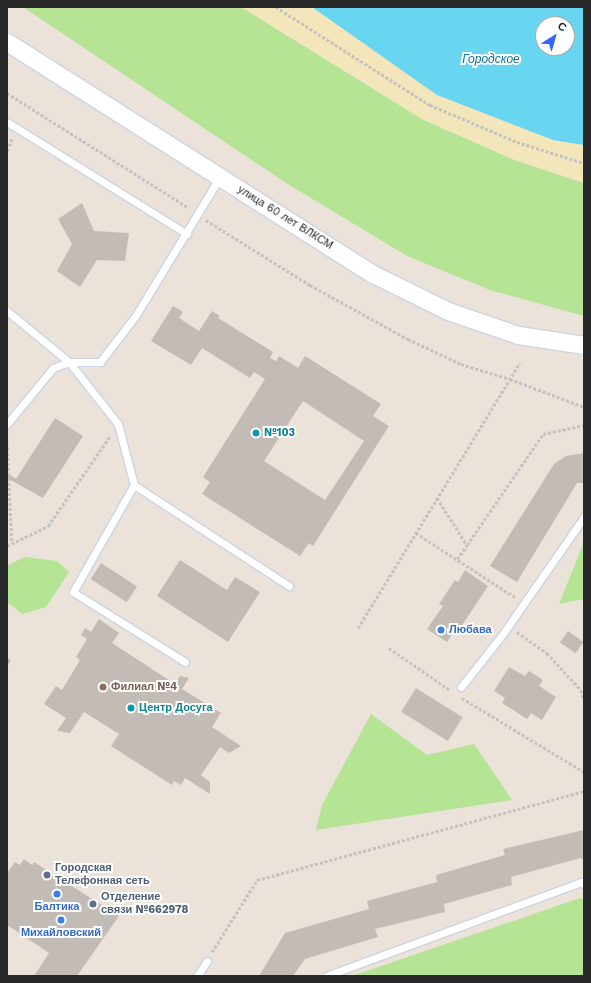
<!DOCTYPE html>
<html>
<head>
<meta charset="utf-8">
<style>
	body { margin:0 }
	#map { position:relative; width:591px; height:983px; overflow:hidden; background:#ebe2d9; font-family:"Work Sans",sans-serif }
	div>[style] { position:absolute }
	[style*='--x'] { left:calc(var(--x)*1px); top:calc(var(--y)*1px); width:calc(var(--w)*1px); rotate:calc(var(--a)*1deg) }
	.green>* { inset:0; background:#b4e494 }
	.sand>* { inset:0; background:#f2e6ba }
	.water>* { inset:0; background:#68d5f1 }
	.building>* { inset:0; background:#c3bcb6; transform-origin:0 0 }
	.path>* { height:2.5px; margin-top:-1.25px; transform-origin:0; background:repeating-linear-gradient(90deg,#c3c3c3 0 3px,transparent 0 5px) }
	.roads { filter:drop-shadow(1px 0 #ced3e2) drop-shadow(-1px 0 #ced3e2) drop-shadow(0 1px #ced3e2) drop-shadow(0 -1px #ced3e2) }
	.service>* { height:7px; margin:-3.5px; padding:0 3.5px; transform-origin:3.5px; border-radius:3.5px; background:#fff }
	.tertiary>* { height:17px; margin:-8.5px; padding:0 8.5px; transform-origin:8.5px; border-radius:8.5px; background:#fff }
	.dots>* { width:11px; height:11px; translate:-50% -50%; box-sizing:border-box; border:2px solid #fff; border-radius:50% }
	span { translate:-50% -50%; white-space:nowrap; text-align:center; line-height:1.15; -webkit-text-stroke:4px #fff; paint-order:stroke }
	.street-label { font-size:11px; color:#282828 }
	.culture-label { font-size:11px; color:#0d838f; font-weight:700 }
	.left { translate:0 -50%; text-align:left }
	.shop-label { font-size:11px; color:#366cbe; font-weight:700 }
	.education-label { font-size:11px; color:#785e54; font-weight:700 }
	.service-label { font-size:11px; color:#4e5e75; font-weight:700 }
	.water-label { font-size:12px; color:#0a729b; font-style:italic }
	.frame { position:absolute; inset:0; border:8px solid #282828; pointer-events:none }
	.north { position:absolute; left:535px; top:16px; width:40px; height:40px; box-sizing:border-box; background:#fff; border:1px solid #a9a9a9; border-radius:50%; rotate:37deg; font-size:11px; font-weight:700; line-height:16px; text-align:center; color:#282828 }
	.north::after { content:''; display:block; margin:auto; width:14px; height:18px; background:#3366fe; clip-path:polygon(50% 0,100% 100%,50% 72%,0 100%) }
</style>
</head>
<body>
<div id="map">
	<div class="green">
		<div style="clip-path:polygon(23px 7px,241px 7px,422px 119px,512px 159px,584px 183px,584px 316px,490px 290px,407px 256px,286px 183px)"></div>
		<div style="clip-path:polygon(584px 542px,584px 599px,559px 604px)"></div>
		<div style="clip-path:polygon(24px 557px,57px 561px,69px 572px,46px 607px,22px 614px,7px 602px,7px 566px)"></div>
		<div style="clip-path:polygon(371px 714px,427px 755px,474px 744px,512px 800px,316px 830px,322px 805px)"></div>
		<div style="clip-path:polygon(580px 898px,584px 900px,584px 976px,352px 976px)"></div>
	</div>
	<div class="sand">
		<div style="clip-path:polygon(241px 7px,312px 7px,437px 95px,553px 140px,584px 145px,584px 183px,512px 159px,422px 119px)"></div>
	</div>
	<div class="water">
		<div style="clip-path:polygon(evenodd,312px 7px,584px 7px,584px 145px,553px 140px,437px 95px,312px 7px,543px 24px,567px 24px,567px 48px,543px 48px,543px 24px)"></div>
	</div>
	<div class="building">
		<div style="clip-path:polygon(82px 203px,94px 231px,129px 233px,125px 261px,97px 260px,80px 287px,57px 271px,72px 244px,58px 219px)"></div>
		<div style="clip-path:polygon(evenodd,173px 306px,183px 312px,179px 318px,199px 331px,212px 311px,220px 316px,218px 318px,273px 352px,270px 358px,276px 361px,279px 356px,298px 368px,305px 356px,381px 404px,373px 416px,389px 426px,313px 546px,309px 543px,300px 556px,202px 494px,210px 482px,203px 477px,265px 379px,254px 372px,250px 378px,202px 348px,191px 365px,151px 341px,173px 306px,303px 401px,364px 441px,325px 500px,264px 461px,303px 401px)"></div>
		<div style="clip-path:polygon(55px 418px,83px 436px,43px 498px,7px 478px,7px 473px,16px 479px)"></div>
		<div style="clip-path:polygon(584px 453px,584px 483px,577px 483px,517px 582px,490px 566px,554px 464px,566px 456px)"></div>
		<div style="clip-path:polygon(180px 560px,227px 590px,235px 577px,260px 592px,228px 642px,157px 596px)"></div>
		<div style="left:101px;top:563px;width:43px;height:19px;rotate:33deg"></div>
		<div style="clip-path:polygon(465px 570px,488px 586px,457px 633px,454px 631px,447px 642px,427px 629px,443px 606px,439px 604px,455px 580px,458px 582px)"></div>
		<div style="clip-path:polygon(99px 619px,119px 633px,112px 643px,175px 684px,180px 676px,189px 678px,182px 689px,221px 713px,212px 727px,241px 746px,229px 753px,220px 747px,201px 775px,210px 782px,210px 794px,185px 778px,181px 785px,174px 781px,172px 785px,111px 746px,119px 734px,84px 712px,70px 733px,57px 731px,66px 718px,44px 704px,56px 686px,62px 690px,80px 660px,76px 657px,87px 639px,81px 635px,85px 628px,91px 632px)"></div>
		<div style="left:568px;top:631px;width:19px;height:14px;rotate:35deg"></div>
		<div style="clip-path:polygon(7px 658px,11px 660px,7px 667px)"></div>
		<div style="clip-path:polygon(509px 667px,525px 676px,529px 671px,543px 680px,539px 686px,556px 697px,542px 720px,531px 713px,527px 719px,502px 703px,505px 698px,494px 691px)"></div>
		<div style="left:416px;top:688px;width:55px;height:28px;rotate:32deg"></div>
		<div style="clip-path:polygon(584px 830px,584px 860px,581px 858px,511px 877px,512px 885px,444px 904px,445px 912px,375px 929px,378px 937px,305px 959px,293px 976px,259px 976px,285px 933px,369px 909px,367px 901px,437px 882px,436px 875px,505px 855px,503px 849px)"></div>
		<div style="clip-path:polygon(24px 859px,32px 865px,34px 862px,119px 916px,77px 976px,34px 976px,49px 953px,7px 925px,7px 873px,15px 862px,20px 865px)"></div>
	</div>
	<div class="path">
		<div style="--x:276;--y:7;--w:183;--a:32.5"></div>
		<div style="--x:430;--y:105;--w:95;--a:23"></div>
		<div style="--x:517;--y:142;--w:70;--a:17.4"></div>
		<div style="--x:7;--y:93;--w:215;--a:32.3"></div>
		<div style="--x:7;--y:151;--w:14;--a:-69"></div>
		<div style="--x:206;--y:220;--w:123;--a:32"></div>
		<div style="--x:310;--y:285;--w:112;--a:28.9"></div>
		<div style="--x:408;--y:339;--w:59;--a:25.3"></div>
		<div style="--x:461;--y:364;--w:51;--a:17"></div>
		<div style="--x:510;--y:379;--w:79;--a:20.7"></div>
		<div style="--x:7;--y:438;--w:105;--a:87.3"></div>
		<div style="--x:437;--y:498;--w:56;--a:57.4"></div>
		<div style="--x:467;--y:545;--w:135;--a:-55.6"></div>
		<div style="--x:543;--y:434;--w:42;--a:-12.4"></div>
		<div style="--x:416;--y:533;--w:118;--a:32.9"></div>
		<div style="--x:7;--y:546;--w:46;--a:-26"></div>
		<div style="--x:48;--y:526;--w:109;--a:-55.4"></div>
		<div style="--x:457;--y:559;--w:17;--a:-54"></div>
		<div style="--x:358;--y:628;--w:311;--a:-58.6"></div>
		<div style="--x:517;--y:632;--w:37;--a:35"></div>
		<div style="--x:547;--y:653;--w:50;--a:47.4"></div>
		<div style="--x:581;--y:690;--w:10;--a:73"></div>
		<div style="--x:389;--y:648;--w:74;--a:34.5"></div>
		<div style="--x:462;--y:698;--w:143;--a:31.2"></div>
		<div style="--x:212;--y:952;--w:85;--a:-58"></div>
		<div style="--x:257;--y:880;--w:339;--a:-15.2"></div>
	</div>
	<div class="roads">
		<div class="service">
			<div style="--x:7;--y:122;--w:212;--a:31.9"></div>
			<div style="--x:7;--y:311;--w:80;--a:39.4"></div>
			<div style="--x:69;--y:362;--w:79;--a:51.7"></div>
			<div style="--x:118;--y:424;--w:63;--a:75.3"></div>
			<div style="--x:134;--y:485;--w:123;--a:119.7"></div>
			<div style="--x:73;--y:592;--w:132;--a:32"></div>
			<div style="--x:7;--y:424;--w:72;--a:-50.6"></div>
			<div style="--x:53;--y:368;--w:17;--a:-21"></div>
			<div style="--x:69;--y:362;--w:31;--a:0"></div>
			<div style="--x:100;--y:362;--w:59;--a:-52.5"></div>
			<div style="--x:136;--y:315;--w:162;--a:-58.7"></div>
			<div style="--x:134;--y:485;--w:185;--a:33.1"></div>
			<div style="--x:461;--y:687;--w:66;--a:-51.7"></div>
			<div style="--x:502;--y:635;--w:144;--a:-55.2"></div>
			<div style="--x:197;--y:976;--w:18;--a:-56"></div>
			<div style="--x:326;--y:976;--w:272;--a:-20.2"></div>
			<div style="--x:581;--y:882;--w:4;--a:34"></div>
		</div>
		<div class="tertiary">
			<div style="--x:7;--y:42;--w:433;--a:32.4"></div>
			<div style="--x:373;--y:274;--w:84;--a:26.3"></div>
			<div style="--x:448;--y:311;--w:74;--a:18.9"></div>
			<div style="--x:518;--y:335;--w:67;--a:8.6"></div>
		</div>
	</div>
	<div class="dots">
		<div style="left:256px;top:433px;background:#0f9aa8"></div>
		<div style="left:441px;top:630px;background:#3f7fe0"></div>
		<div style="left:103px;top:687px;background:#8d6e63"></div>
		<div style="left:131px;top:708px;background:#0f9aa8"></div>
		<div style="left:47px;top:875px;background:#5c6f8a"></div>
		<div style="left:57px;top:894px;background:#3f7fe0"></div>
		<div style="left:93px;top:904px;background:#5c6f8a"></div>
		<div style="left:61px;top:920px;background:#3f7fe0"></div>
	</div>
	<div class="street-label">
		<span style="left:285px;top:218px;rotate:32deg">улица 60 лет ВЛКСМ</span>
	</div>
	<div class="culture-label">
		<span class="left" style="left:264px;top:433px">№103</span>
		<span class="left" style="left:139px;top:708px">Центр Досуга</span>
	</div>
	<div class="shop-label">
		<span class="left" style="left:449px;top:630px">Любава</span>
		<span style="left:57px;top:907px">Балтика</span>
		<span style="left:61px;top:933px">Михайловский</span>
	</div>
	<div class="education-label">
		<span class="left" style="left:111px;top:687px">Филиал №4</span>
	</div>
	<div class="service-label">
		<span class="left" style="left:55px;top:875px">Городская<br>Телефонная сеть</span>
		<span class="left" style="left:101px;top:904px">Отделение<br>связи №662978</span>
	</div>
	<div class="water-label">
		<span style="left:491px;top:60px">Городское</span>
	</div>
	<div class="frame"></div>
	<div class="north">С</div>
</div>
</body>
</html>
